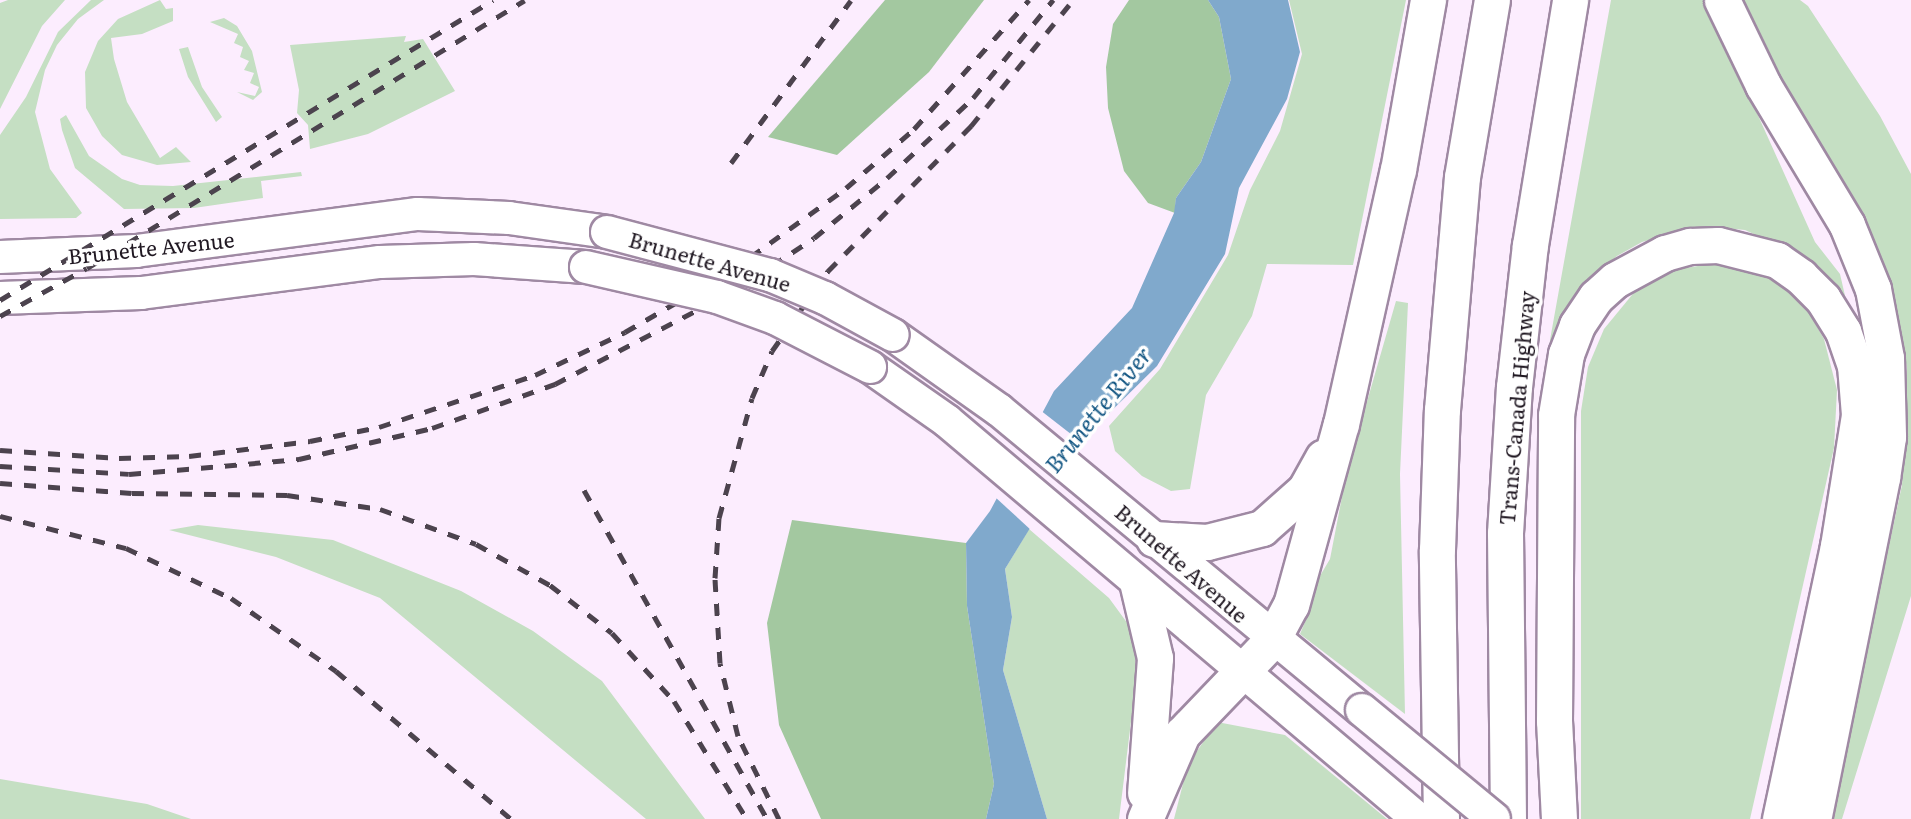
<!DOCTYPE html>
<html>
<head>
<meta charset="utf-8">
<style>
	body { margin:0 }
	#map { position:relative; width:1911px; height:819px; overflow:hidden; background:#fcedfe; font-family:Literata,serif }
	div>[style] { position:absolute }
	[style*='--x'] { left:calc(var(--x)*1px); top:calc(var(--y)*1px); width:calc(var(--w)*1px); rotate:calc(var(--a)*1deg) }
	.green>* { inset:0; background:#c5dfc3 }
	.forest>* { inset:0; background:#a3c8a0 }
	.water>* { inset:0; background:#80a9cc }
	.pier>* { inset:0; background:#fcedfe }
	.roads { filter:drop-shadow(2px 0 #9f89a3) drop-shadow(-2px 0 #9f89a3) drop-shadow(0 2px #9f89a3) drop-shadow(0 -2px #9f89a3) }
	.major>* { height:32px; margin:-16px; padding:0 16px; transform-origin:16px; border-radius:16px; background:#fff }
	.highway>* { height:35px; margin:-17.5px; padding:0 17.5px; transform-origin:17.5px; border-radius:17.5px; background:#fff }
	.rail>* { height:5px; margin-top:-2.5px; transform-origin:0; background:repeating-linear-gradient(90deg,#4c434e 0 12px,transparent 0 24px) }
	.bridges { filter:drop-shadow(2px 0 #9f89a3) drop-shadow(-2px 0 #9f89a3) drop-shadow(0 2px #9f89a3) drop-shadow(0 -2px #9f89a3) }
	.major-bridge>* { height:32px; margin:-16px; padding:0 16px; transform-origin:16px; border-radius:16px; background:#fff }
	span { translate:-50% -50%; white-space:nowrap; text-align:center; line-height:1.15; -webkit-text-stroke:7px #fff; paint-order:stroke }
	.street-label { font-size:21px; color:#201822 }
	.water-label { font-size:23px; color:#115582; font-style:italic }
</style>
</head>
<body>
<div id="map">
	<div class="green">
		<div style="clip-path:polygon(8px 0,65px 0,42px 26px,0 109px,0 3px)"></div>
		<div style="clip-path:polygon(91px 0,104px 0,78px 19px,57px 45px,45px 70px,35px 112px,50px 169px,82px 213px,76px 218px,0 219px,0 135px,26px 97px,58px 32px)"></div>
		<div style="clip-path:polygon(160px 0,166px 9px,173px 8px,173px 21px,142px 34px,111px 38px,114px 59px,127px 102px,160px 158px,176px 147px,191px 162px,157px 165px,122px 155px,102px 136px,86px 108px,85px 72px,98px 41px,118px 19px)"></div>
		<div style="clip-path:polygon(1289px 0,1406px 0,1353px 265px,1267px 264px,1252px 316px,1206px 395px,1190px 489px,1171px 491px,1142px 476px,1115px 451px,1109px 426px,1160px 369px,1228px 255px,1250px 190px,1280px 131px,1302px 54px)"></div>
		<div style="clip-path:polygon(1611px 0,1706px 0,1815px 242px,1840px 274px,1846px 300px,1804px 257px,1745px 230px,1714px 227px,1690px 228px,1642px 242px,1617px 256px,1591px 278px,1541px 554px,1536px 695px,1537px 559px,1550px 340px)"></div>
		<div style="clip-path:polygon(1741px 0,1800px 0,1808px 6px,1880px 116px,1911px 174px,1911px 596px,1842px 819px,1830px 819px,1902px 485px,1907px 368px,1895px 304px,1873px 238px,1764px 49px)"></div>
		<div style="clip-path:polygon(224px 18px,237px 26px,252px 51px,262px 92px,253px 100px,237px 92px,255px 96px,259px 87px,250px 83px,254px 73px,244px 70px,249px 61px,240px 57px,243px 47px,234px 43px,238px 34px,210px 22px)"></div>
		<div style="clip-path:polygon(406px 36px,404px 42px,423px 39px,455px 91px,368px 134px,310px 149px,308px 125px,297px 113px,299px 90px,290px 45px)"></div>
		<div style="clip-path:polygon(188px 47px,202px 87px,222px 117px,216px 122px,188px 77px,179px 49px)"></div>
		<div style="clip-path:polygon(66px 115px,89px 156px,122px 179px,140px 185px,173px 186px,301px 172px,302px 176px,261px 181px,263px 198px,194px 208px,124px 209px,75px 168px,62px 130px,60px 119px)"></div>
		<div style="clip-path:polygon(1717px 263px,1762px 275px,1781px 285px,1807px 309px,1824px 339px,1837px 390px,1834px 448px,1750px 819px,1581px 819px,1581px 411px,1588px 367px,1604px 329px,1641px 284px,1666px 271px)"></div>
		<div style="clip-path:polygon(1396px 301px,1408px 303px,1400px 474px,1405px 714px,1300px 634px,1308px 615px,1299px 611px,1330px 559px,1347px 471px)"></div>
		<div style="clip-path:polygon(198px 525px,333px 540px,461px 591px,533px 631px,602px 681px,705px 819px,646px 819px,380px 598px,276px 557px,169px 530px)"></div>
		<div style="clip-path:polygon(1029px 529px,1109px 598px,1128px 624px,1135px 646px,1136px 681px,1119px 819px,1047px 819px,1003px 670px,1012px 617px,1005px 569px)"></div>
		<div style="clip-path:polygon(1217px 722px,1285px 735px,1387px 819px,1174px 819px,1188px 764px)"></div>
		<div style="clip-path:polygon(0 779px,147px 804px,191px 819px,0 819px)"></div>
	</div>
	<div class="forest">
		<div style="clip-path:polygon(885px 0,984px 0,929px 72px,837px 155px,768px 137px)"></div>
		<div style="clip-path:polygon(1129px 0,1208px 0,1219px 17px,1231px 79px,1201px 162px,1176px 198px,1175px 213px,1148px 203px,1124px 171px,1108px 108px,1106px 67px,1113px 24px)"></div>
		<div style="clip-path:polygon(792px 520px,966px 543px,967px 606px,994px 784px,986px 819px,821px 819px,779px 725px,767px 623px)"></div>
	</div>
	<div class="water">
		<div style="clip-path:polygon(1208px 0,1288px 0,1300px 52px,1287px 99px,1239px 188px,1225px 254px,1157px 366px,1087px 435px,1005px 569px,1012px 617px,1003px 670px,1047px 819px,986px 819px,994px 784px,967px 606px,966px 543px,990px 511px,1054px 391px,1132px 308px,1174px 213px,1176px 198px,1201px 162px,1231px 79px,1219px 17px)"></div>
	</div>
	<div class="pier">
		<div style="clip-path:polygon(1040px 410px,1085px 445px,1032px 531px,994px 496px)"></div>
	</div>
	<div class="roads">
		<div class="major">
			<div style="--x:0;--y:257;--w:136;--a:-2.5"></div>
			<div style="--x:136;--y:251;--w:284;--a:-7.5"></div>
			<div style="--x:418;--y:214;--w:91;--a:2.5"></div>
			<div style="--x:509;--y:218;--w:99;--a:8.1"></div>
			<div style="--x:0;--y:298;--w:141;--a:-2"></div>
			<div style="--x:141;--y:293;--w:241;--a:-7.4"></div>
			<div style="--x:380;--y:262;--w:94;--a:-1.8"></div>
			<div style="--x:474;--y:259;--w:112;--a:4.1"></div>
			<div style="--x:893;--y:335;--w:130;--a:35.3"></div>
			<div style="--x:999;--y:410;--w:471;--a:39.6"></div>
			<div style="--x:870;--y:367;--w:94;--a:35"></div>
			<div style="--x:947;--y:421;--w:617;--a:40.2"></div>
		</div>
		<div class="highway">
			<div style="--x:1722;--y:0;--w:94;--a:64.2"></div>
			<div style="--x:1763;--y:85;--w:163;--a:59"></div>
			<div style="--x:1847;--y:225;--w:69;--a:67.9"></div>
			<div style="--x:1873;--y:289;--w:70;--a:79.3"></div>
			<div style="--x:1886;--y:358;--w:79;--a:88.5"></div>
			<div style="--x:1888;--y:437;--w:41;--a:98.3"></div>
			<div style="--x:1882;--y:478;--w:348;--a:101.4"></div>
			<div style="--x:1154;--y:539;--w:53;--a:3.2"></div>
			<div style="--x:1207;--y:542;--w:57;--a:-14.3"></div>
			<div style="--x:1262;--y:528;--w:57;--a:-41.5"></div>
			<div style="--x:1305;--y:490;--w:37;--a:-61"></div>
			<div style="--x:1138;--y:586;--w:74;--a:76.7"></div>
			<div style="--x:1155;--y:658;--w:135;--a:94.2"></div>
			<div style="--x:1145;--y:819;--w:93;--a:-66.5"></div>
			<div style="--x:1182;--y:734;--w:130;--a:-46.2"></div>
			<div style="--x:1272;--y:640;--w:40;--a:-62"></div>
			<div style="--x:1291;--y:605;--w:188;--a:-74.6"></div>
			<div style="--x:1341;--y:424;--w:260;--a:-77.4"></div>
			<div style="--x:1398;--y:170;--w:173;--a:-80"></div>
			<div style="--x:1441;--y:819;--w:269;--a:-90.9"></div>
			<div style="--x:1437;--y:550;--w:140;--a:-88"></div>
			<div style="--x:1442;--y:410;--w:234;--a:-85.1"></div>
			<div style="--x:1462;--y:177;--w:180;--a:-80.4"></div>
			<div style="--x:1508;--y:819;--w:286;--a:-90.6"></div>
			<div style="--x:1505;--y:533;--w:146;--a:-86.5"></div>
			<div style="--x:1514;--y:387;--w:143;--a:-83.6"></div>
			<div style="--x:1530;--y:245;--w:248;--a:-80.7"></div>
			<div style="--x:1559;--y:819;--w:98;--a:-92.9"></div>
			<div style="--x:1554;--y:721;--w:306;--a:-89.6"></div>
			<div style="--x:1556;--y:415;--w:62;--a:-80.7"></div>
			<div style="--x:1566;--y:354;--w:31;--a:-69"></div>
			<div style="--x:1577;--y:325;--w:34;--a:-56"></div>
			<div style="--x:1596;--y:297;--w:25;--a:-42"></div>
			<div style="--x:1615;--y:280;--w:57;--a:-28.4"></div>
			<div style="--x:1665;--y:253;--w:26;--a:-16"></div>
			<div style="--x:1690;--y:246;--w:28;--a:-2"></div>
			<div style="--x:1718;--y:245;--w:61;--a:14.3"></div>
			<div style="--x:1777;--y:260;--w:29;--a:35"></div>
			<div style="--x:1801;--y:277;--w:31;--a:45"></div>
			<div style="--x:1823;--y:299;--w:38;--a:58"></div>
			<div style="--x:1843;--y:331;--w:36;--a:71"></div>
			<div style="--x:1855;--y:365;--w:50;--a:85.4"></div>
			<div style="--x:1859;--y:415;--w:133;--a:99.1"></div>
			<div style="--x:1838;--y:546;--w:279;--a:102"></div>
		</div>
	</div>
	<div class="rail">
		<div style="--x:731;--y:163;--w:202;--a:-53.6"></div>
		<div style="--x:0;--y:300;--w:577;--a:-31.32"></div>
		<div style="--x:0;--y:316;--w:99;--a:-28.9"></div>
		<div style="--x:87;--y:268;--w:513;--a:-31.46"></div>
		<div style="--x:0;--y:450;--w:119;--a:3.8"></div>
		<div style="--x:119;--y:458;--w:70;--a:-1.6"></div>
		<div style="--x:189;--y:456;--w:122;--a:-7.1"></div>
		<div style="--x:310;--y:441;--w:70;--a:-11.5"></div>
		<div style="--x:379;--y:427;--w:164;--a:-18.4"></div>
		<div style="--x:535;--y:375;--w:100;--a:-25.5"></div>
		<div style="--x:625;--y:332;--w:122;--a:-29.9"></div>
		<div style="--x:731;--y:271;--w:142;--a:-35.8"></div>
		<div style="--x:846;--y:188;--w:90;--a:-40.9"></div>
		<div style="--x:914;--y:129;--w:173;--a:-48.3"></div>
		<div style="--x:0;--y:466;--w:129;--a:3.5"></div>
		<div style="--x:129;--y:474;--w:171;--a:-5"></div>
		<div style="--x:299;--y:459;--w:137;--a:-13.1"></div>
		<div style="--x:432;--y:428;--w:131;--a:-19.7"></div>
		<div style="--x:555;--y:384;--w:199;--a:-27.5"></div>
		<div style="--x:732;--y:292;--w:98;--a:-33.4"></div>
		<div style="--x:814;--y:238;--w:94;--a:-39.4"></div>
		<div style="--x:887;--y:178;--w:117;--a:-42.9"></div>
		<div style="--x:973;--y:98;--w:127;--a:-50.8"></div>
		<div style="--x:0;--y:483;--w:132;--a:4.3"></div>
		<div style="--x:132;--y:493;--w:155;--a:0.7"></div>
		<div style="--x:287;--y:495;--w:94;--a:8.6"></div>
		<div style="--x:380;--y:509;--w:102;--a:20"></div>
		<div style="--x:476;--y:544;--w:85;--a:29"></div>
		<div style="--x:550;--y:585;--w:78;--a:37.7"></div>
		<div style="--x:612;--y:633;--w:92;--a:47.6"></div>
		<div style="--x:674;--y:701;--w:139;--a:58.3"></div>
		<div style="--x:584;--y:490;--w:376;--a:60.9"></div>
		<div style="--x:0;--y:516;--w:130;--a:14.3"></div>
		<div style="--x:126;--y:548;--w:116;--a:25.5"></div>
		<div style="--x:231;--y:598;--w:128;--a:34.8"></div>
		<div style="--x:336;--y:671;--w:229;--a:40.2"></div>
		<div style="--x:779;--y:819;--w:93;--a:-116.3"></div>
		<div style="--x:738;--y:736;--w:75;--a:-103.9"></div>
		<div style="--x:720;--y:663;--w:85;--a:-93.4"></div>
		<div style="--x:715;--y:578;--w:60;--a:-86.2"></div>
		<div style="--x:719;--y:518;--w:124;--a:-74.6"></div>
		<div style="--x:752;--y:398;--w:51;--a:-66.9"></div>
		<div style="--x:772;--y:351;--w:98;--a:-55"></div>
		<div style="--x:828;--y:271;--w:204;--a:-45.4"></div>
		<div style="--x:971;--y:126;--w:162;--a:-51"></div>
	</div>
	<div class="bridges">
		<div class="major-bridge">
			<div style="--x:607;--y:232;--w:169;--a:14.8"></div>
			<div style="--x:770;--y:275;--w:60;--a:22.7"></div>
			<div style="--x:825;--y:298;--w:77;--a:28.6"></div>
			<div style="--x:586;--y:267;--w:134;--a:12.9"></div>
			<div style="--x:717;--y:297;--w:62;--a:19.9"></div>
			<div style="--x:775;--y:318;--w:107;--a:27.3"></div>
			<div style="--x:1362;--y:710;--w:171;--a:39.5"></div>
		</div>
	</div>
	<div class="street-label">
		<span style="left:151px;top:247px;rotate:-6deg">Brunette Avenue</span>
		<span style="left:710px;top:261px;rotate:16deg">Brunette Avenue</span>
		<span style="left:1516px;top:408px;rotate:-85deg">Trans-Canada Highway</span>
		<span style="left:1182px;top:563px;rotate:41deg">Brunette Avenue</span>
	</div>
	<div class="water-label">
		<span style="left:1097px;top:409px;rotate:-51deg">Brunette River</span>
	</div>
</div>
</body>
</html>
